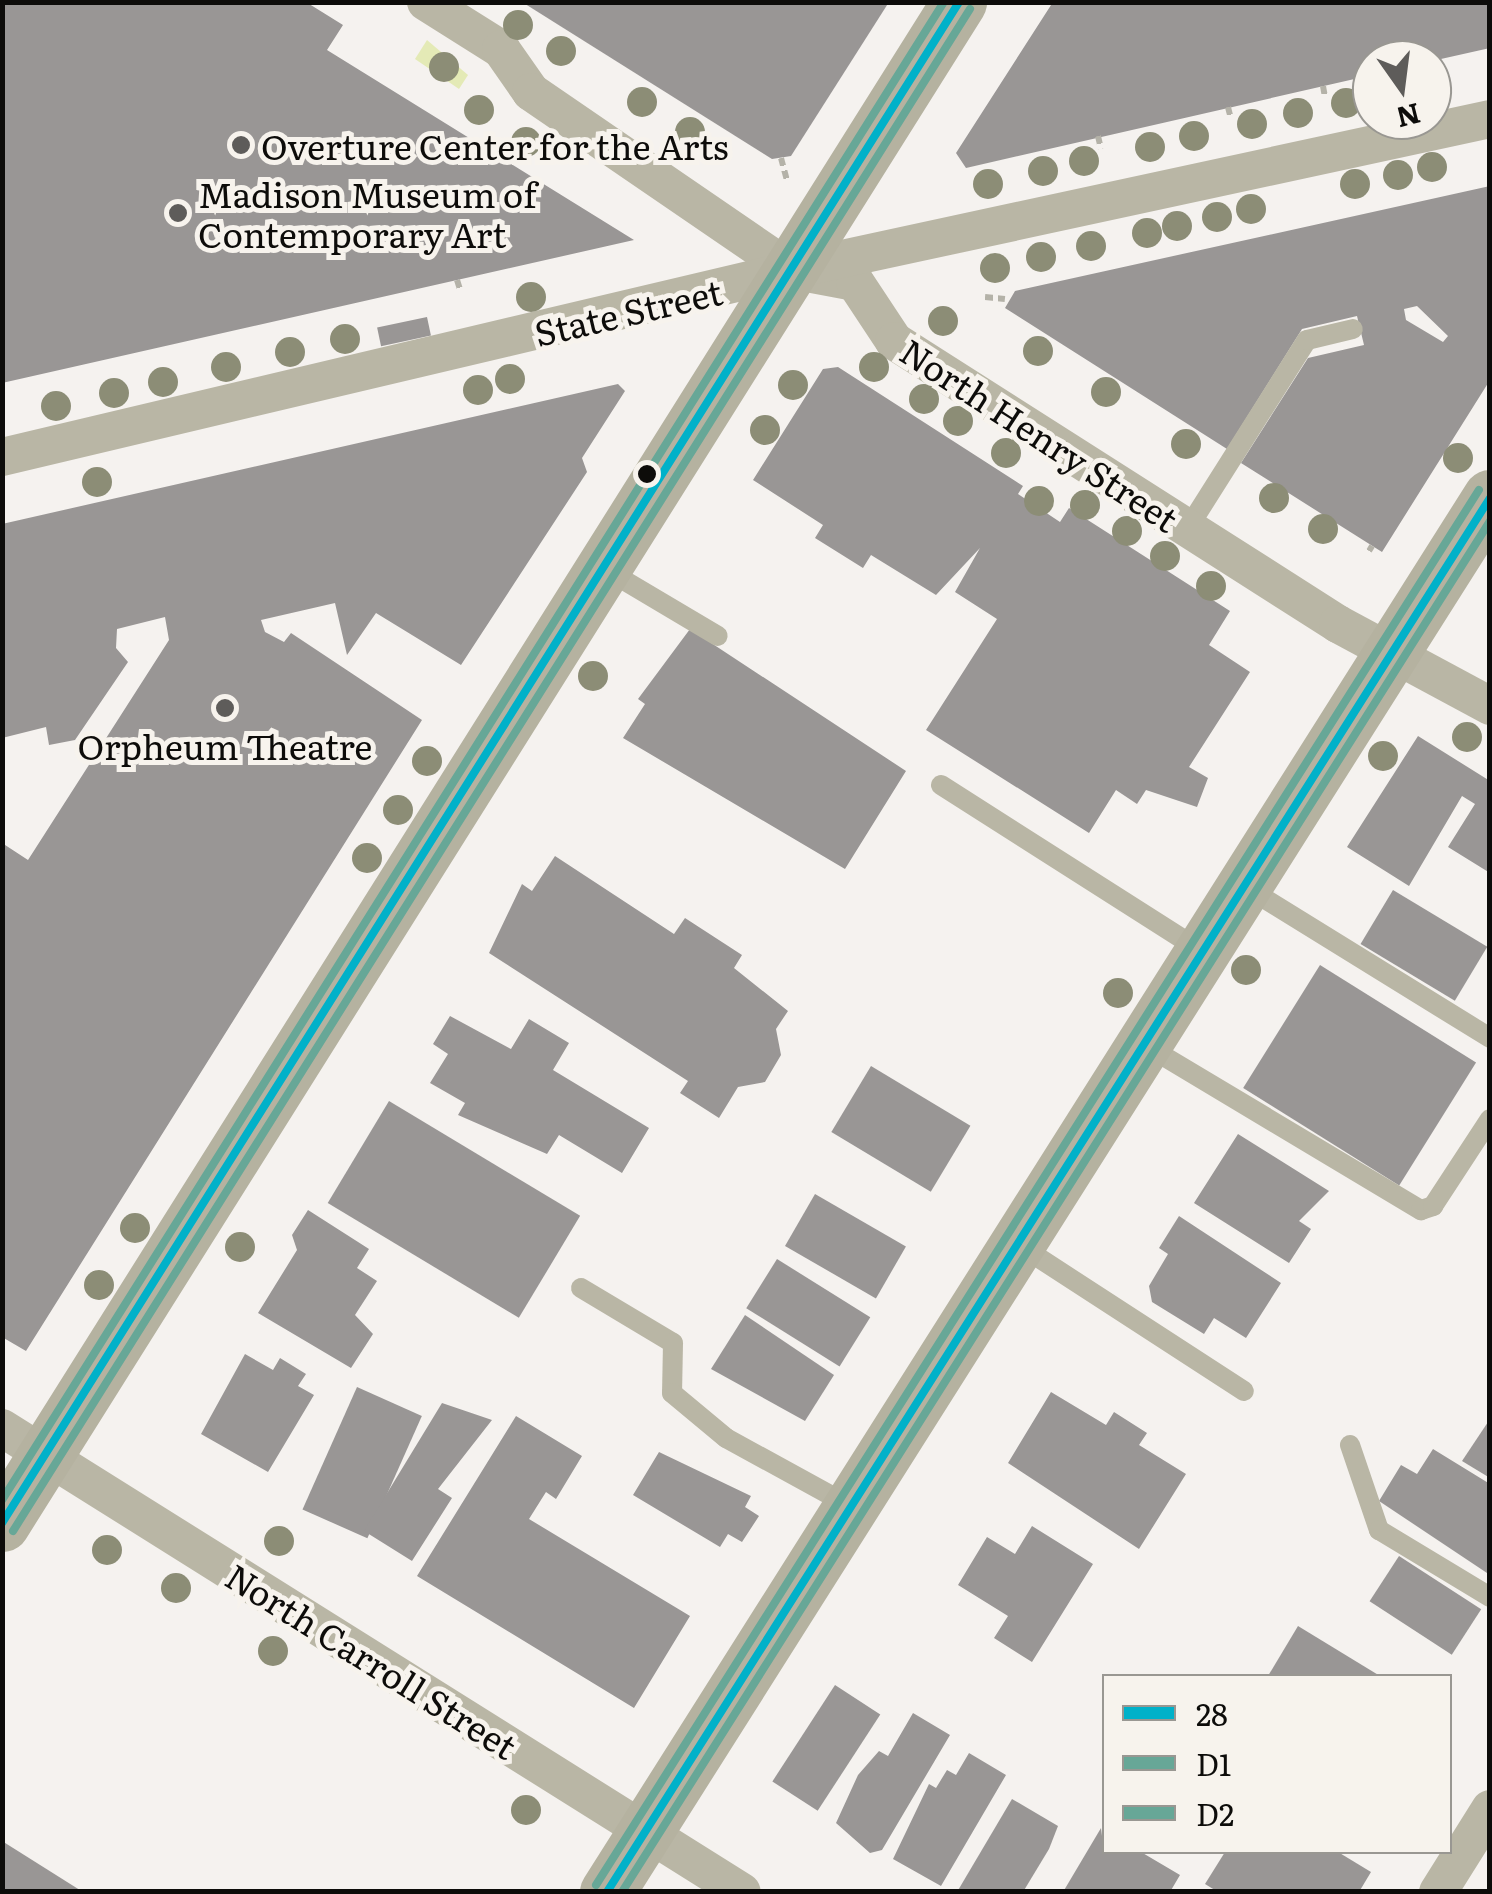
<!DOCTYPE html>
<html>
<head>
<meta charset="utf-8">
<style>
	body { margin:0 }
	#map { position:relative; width:1492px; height:1894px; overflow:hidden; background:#f5f2ef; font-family:Literata,serif }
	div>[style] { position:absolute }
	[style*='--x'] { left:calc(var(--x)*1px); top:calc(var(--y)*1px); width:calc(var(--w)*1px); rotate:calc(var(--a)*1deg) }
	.green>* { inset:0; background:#e4eab6 }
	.building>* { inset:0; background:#999695; transform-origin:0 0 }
	.path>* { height:6px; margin-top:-3px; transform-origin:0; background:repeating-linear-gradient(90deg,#b4b2a8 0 8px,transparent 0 13px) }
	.lane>* { height:20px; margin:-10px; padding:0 10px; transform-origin:10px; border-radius:10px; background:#b9b6a5 }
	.street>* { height:38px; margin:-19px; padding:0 19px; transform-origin:19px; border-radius:19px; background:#b9b6a5 }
	.secondary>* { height:55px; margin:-27.5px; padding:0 27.5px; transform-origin:27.5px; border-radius:27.5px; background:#b5b2a0 }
	.bus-1>* { height:8px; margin:-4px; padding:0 4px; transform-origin:4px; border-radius:4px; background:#01b1c9 }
	.bus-2>* { height:8px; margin:-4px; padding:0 4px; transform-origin:4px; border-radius:4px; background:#67a797 }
	.bus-3>* { height:8px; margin:-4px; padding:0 4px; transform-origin:4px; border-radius:4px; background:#67a797 }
	.trees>* { width:30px; height:30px; margin:-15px; border-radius:50%; background:#8c8d76 }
	.dots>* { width:28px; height:28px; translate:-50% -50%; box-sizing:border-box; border:5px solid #f7f3ed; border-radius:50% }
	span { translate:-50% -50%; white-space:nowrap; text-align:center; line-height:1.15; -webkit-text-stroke:10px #f7f3ed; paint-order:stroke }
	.poi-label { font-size:35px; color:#0d0c0a }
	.left { translate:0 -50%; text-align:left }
	.street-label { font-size:35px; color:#0d0c0a }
	.frame { position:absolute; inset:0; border:5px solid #0d0c0a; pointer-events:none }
	.legend { position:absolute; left:1102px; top:1674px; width:350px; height:180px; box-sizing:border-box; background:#f7f3ed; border:2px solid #999792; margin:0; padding:12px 18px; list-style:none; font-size:30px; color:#0d0c0a }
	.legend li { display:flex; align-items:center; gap:20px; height:50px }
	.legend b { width:50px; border:2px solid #999792 }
	.north { position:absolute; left:1352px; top:40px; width:100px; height:100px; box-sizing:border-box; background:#f7f3ed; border:2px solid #999792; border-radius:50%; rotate:166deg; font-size:28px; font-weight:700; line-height:40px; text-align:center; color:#0d0c0a }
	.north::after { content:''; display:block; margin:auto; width:35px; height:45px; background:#5e5c5a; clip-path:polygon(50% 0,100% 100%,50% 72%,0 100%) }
</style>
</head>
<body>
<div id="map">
	<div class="green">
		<div style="clip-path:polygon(427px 40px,468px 75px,459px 89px,415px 59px)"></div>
	</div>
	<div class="building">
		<div style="clip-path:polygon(2px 2px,306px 2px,343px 25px,327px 50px,634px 240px,2px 383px)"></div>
		<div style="clip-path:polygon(522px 2px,889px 2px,791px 156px,772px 159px)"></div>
		<div style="clip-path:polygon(1053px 2px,1490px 2px,1490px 48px,1432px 61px,1372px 60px,1372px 75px,966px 168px,956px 153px)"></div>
		<div style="clip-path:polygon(evenodd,1490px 186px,1490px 380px,1382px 552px,1241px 463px,1308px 358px,1364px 345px,1357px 316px,1302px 329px,1227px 449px,1005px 308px,1015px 291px,1490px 186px,1417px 306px,1448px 336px,1443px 342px,1406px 320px,1404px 309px,1417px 306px)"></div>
		<div style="left:427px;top:317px;width:19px;height:51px;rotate:78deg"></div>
		<div style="clip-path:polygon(838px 367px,1023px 486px,1018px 494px,1060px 522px,1069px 508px,1230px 611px,1209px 645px,1250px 672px,1189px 767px,1208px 778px,1197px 807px,1146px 790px,1137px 804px,1116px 790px,1089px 833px,926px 730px,997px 619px,955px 592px,980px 548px,936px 595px,871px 555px,863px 568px,815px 538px,823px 525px,753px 480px,823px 369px)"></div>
		<div style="clip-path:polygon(618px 384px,625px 391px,582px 458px,587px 472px,461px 665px,376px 613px,347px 655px,335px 603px,261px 620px,265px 632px,284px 642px,291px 633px,422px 720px,26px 1351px,2px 1337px,2px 843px,28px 860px,169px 640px,165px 617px,117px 629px,116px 648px,128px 662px,75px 740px,49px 745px,46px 727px,2px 738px,2px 524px)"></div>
		<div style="clip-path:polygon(690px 629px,906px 771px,845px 869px,623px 738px,645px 704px,638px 699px)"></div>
		<div style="clip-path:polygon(1418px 736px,1490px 781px,1490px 873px,1448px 847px,1475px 804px,1462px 796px,1409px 886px,1347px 847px)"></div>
		<div style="clip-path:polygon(555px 856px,674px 934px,685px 918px,742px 955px,734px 968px,788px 1011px,776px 1029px,781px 1055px,765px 1082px,738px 1087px,719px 1118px,680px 1093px,688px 1081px,489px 953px,522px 884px,532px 891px)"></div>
		<div style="left:1393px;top:890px;width:110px;height:63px;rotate:31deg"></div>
		<div style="left:1320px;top:965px;width:184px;height:145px;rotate:32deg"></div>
		<div style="clip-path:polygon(450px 1016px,511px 1049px,529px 1019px,569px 1043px,553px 1070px,649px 1128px,622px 1173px,559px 1135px,547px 1154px,458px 1115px,465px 1103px,430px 1083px,448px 1054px,433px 1044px)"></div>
		<div style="left:871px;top:1066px;width:116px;height:77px;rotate:31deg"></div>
		<div style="left:389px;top:1101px;width:223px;height:119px;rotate:31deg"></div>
		<div style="clip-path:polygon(1238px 1134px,1329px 1191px,1299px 1221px,1311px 1229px,1289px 1263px,1194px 1203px)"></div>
		<div style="left:815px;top:1194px;width:105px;height:60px;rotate:30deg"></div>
		<div style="clip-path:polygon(308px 1210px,369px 1249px,357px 1268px,377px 1281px,355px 1315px,373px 1334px,351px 1368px,258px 1313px,297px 1250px,292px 1235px)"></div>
		<div style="clip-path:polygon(1179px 1216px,1281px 1283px,1246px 1338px,1214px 1318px,1204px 1334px,1152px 1302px,1149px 1286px,1168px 1254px,1159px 1248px)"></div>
		<div style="left:777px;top:1259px;width:110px;height:58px;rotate:32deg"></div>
		<div style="clip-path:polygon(745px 1315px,834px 1375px,805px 1421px,711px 1369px)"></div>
		<div style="clip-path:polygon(245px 1354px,273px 1370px,280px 1358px,306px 1374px,298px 1386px,314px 1395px,268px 1472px,201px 1434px)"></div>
		<div style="left:357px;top:1387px;width:71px;height:134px;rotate:24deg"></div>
		<div style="clip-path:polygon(1051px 1392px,1106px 1425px,1114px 1412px,1147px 1433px,1139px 1445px,1186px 1474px,1139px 1549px,1008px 1463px)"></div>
		<div style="clip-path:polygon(442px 1403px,492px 1420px,438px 1489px,452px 1498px,412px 1561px,364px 1531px)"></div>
		<div style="clip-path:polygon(516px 1416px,582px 1456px,556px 1499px,546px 1492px,529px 1519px,690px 1616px,634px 1708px,417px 1576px)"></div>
		<div style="clip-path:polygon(1490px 1419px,1490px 1478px,1462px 1461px)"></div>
		<div style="clip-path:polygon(1433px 1449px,1490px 1484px,1490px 1575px,1379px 1501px,1401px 1465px,1417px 1474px)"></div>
		<div style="clip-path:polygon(659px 1452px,751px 1496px,745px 1507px,759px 1516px,742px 1542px,728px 1534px,720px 1547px,633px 1495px)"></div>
		<div style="clip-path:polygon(1032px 1526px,1093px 1564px,1032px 1662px,994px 1638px,1008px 1616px,958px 1585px,987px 1537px,1015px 1554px)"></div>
		<div style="left:1399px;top:1556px;width:98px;height:54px;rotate:33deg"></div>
		<div style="clip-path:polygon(1298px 1626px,1380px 1676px,1268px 1676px)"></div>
		<div style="left:835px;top:1685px;width:54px;height:115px;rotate:33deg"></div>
		<div style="clip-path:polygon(913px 1713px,950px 1735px,882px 1850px,870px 1853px,836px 1823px,858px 1775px,879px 1751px,888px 1756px)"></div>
		<div style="clip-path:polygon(969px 1753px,1006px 1775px,941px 1886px,893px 1859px,929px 1784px,936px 1788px,947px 1770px,956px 1775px)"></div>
		<div style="clip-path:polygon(1012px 1799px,1058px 1826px,1049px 1849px,1023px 1892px,957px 1892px)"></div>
		<div style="clip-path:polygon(1101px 1828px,1104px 1852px,1141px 1852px,1180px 1875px,1170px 1892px,1063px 1892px)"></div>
		<div style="clip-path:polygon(2px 1841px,83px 1892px,2px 1892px)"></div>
		<div style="clip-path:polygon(1225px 1852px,1338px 1852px,1371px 1872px,1359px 1892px,1218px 1892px,1205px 1884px)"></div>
	</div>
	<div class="path">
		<div style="--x:1368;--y:76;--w:10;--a:79"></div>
		<div style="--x:1323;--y:86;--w:11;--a:80"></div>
		<div style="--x:1228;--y:107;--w:12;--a:76"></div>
		<div style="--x:1098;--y:136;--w:13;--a:77"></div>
		<div style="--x:781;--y:158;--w:24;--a:75"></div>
		<div style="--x:457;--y:280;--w:9;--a:72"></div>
		<div style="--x:985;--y:297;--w:20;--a:6"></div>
		<div style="--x:1369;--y:551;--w:6;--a:-59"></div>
	</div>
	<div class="lane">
		<div style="--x:1188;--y:528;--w:222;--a:-57.7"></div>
		<div style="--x:1307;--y:340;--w:47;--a:-13.4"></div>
		<div style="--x:605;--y:569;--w:131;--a:30.7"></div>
		<div style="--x:941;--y:785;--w:307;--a:32.5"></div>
		<div style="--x:1244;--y:886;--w:289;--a:31.7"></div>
		<div style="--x:1145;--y:1045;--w:322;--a:30.9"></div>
		<div style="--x:1421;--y:1210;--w:13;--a:-18"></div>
		<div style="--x:1433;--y:1206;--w:104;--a:-56.8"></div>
		<div style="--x:1019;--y:1245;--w:268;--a:33"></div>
		<div style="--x:581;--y:1288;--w:107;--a:30.9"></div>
		<div style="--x:673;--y:1343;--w:50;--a:91.1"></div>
		<div style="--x:672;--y:1393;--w:70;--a:39.8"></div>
		<div style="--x:726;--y:1438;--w:141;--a:28.7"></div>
		<div style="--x:1350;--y:1445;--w:90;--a:71.2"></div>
		<div style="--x:1379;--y:1530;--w:130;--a:31.1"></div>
	</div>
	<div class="street">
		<div style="--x:426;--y:2;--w:89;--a:32.1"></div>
		<div style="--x:501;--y:49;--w:52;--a:55.1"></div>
		<div style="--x:531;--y:92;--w:315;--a:34.4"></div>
		<div style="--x:791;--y:270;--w:65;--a:10.6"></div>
		<div style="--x:855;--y:282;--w:71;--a:56.5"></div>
		<div style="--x:894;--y:341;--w:527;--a:32.51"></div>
		<div style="--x:1338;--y:624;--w:173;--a:28.3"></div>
		<div style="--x:2;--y:457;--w:811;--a:-13.33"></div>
		<div style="--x:791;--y:270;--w:715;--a:-12.19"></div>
		<div style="--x:2;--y:1428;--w:873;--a:32.09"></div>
		<div style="--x:1438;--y:1892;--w:98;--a:-57.9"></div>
	</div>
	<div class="secondary">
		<div style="--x:2;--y:1524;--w:1798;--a:-57.84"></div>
		<div style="--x:607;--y:1892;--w:1651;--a:-57.67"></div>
	</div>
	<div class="bus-1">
		<div style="--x:2;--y:1523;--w:1797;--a:-57.82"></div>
		<div style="--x:607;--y:1892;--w:1650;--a:-57.65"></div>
	</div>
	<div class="bus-2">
		<div style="--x:13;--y:1531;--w:1798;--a:-57.84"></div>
		<div style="--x:622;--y:1892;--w:1623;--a:-57.66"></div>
	</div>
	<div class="bus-3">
		<div style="--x:2;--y:1500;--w:1770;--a:-57.84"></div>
		<div style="--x:596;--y:1885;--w:1651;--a:-57.67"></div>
	</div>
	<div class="trees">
		<div style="left:518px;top:25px"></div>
		<div style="left:561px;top:51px"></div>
		<div style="left:444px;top:67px"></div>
		<div style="left:642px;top:102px"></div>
		<div style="left:1346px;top:103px"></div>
		<div style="left:479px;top:110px"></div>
		<div style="left:1298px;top:113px"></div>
		<div style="left:1252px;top:124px"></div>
		<div style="left:690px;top:132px"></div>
		<div style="left:1194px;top:136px"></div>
		<div style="left:526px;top:142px"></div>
		<div style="left:1150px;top:147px"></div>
		<div style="left:1084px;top:161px"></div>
		<div style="left:1432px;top:167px"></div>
		<div style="left:1043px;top:171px"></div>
		<div style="left:1398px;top:175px"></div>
		<div style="left:988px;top:184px"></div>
		<div style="left:1355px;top:184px"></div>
		<div style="left:1251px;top:209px"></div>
		<div style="left:1217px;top:217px"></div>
		<div style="left:1177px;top:226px"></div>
		<div style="left:1147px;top:233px"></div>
		<div style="left:1091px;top:246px"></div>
		<div style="left:1041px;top:257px"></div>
		<div style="left:995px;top:268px"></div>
		<div style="left:531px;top:297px"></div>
		<div style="left:943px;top:321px"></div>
		<div style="left:345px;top:339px"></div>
		<div style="left:1038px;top:351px"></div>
		<div style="left:290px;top:352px"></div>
		<div style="left:226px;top:367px"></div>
		<div style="left:874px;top:367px"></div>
		<div style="left:510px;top:379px"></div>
		<div style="left:163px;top:382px"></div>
		<div style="left:793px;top:385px"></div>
		<div style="left:478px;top:390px"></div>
		<div style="left:1106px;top:392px"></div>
		<div style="left:114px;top:393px"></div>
		<div style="left:924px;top:399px"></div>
		<div style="left:56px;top:406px"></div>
		<div style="left:958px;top:421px"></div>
		<div style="left:765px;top:430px"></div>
		<div style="left:1186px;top:444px"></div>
		<div style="left:1006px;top:453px"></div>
		<div style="left:1458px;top:458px"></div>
		<div style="left:97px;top:482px"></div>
		<div style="left:1274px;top:498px"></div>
		<div style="left:1039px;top:501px"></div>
		<div style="left:1085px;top:505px"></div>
		<div style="left:1323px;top:529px"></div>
		<div style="left:1127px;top:531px"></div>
		<div style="left:1165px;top:556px"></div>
		<div style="left:1211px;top:586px"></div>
		<div style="left:593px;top:676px"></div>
		<div style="left:1467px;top:737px"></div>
		<div style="left:1383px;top:756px"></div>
		<div style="left:427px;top:761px"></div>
		<div style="left:398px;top:810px"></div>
		<div style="left:367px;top:858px"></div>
		<div style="left:1246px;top:970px"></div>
		<div style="left:1118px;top:993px"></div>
		<div style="left:135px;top:1228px"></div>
		<div style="left:240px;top:1247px"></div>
		<div style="left:99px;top:1285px"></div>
		<div style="left:279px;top:1541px"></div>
		<div style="left:107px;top:1550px"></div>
		<div style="left:176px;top:1588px"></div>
		<div style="left:273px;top:1651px"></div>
		<div style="left:526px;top:1810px"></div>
	</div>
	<div class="dots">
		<div style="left:241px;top:145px;background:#5e5c5a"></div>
		<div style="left:178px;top:213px;background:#5e5c5a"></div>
		<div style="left:647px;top:474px;background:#0d0c0a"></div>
		<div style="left:225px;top:708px;background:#5e5c5a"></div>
	</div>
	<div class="poi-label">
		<span class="left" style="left:261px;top:145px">Overture Center for the Arts</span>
		<span class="left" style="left:198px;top:213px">Madison Museum of<br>Contemporary Art</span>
		<span style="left:225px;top:745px">Orpheum Theatre</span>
	</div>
	<div class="street-label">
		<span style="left:628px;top:311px;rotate:-13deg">State Street</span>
		<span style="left:1040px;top:434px;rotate:33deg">North Henry Street</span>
		<span style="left:372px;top:1660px;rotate:32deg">North Carroll Street</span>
	</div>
	<div class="frame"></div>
	<ul class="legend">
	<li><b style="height:12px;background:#01b1c9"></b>28</li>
	<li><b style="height:12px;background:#67a797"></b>D1</li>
	<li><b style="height:12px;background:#67a797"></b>D2</li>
	</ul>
	<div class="north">N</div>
</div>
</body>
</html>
